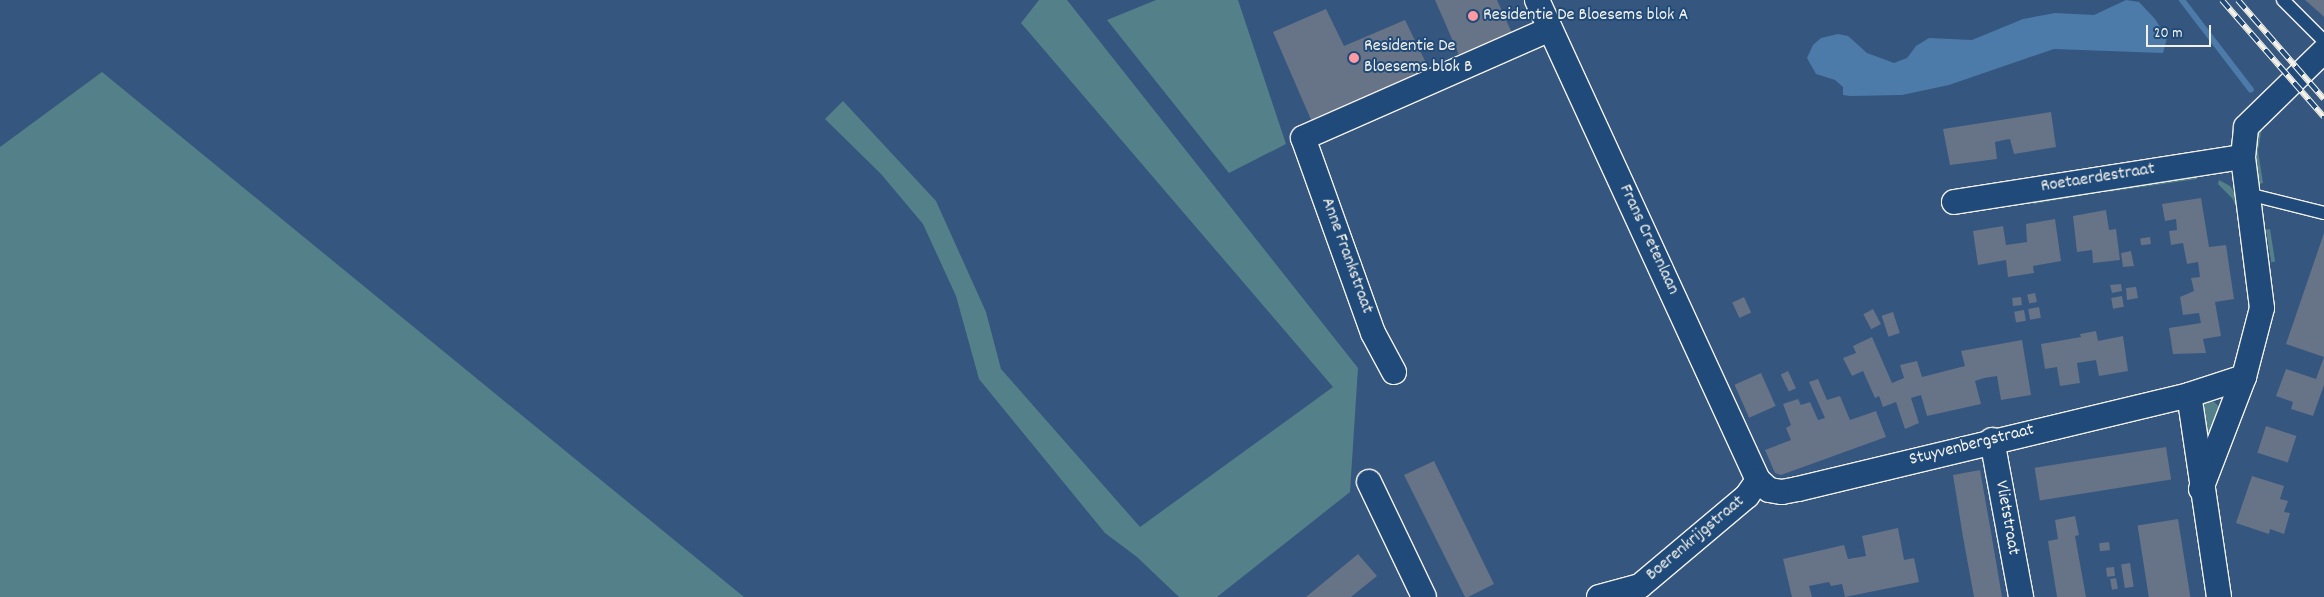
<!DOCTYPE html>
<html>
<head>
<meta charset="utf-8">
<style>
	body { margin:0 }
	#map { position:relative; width:2324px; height:597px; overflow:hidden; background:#35567e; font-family:Dekko,sans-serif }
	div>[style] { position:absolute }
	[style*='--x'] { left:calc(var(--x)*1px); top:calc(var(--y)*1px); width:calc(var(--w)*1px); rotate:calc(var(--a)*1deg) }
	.green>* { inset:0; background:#538089; transform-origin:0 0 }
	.water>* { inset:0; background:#4c7ba9 }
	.stream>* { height:6px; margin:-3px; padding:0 3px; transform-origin:3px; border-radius:3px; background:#4c7ba9 }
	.building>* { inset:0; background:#677387; transform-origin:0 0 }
	.roads { filter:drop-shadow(1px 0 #f4f1e8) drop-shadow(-1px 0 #f4f1e8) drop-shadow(0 1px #f4f1e8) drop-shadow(0 -1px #f4f1e8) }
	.lane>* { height:12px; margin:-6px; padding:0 6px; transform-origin:6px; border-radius:6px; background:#1f4a7a }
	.street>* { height:24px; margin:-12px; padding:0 12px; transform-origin:12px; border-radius:12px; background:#1f4a7a }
	.rail>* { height:5.5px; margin-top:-2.75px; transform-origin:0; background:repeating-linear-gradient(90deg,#1f4a7a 0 11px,#f4f1e8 0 22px); box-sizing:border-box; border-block:1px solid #f4f1e8 }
	.dots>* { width:14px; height:14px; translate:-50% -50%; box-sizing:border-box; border:2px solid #1f4a7a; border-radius:50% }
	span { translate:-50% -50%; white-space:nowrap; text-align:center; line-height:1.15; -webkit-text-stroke:4px #1f4a7a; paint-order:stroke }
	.poi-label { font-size:18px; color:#f4f1e8 }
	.left { translate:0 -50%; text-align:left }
	.street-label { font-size:18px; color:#f4f1e8 }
	.scale { position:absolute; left:2146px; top:25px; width:65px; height:22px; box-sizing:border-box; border:2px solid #f4f1e8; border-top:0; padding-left:6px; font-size:15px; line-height:18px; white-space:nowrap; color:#f4f1e8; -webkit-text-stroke:4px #1f4a7a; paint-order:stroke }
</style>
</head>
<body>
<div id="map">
	<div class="green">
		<div style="clip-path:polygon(1039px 0,1067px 0,1358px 368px,1350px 492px,1217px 597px,1179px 597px,1137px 557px,1105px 533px,979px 379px,956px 296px,923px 224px,881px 174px,825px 119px,843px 101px,936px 201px,986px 312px,1001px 369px,1140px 527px,1333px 387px,1021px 23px)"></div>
		<div style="clip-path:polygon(1156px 0,1238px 0,1286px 144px,1229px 173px,1107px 20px)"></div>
		<div style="clip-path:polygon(102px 72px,744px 597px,0 597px,0 147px)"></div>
		<div style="clip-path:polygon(2262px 127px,2258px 151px,2263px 183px,2259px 184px,2255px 142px)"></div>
		<div style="clip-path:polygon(2196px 174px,2197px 179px,2108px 192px,2107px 188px)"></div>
		<div style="clip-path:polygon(2219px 180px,2230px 186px,2238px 197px,2239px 212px,2232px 198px,2218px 184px)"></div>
		<div style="clip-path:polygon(2098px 190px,2098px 193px,2033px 204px,2032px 200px)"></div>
		<div style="left:2270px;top:229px;width:33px;height:4px;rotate:81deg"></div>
		<div style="clip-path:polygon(2211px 399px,2223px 410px,2216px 431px,2209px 433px,2204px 432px,2198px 404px)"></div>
	</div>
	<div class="water">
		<div style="clip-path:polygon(2126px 0,2139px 2px,2155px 19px,2167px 38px,2163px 53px,2054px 49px,1949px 85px,1902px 95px,1850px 96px,1843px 95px,1843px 87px,1835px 80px,1816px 74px,1807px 58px,1813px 45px,1821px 38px,1838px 34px,1848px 36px,1867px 53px,1894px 63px,1907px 58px,1916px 46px,1929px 38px,1972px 40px,2023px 19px,2055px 13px,2094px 15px)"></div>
	</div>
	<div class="stream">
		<div style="--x:2182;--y:0;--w:113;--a:52.5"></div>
	</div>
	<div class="building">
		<div style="clip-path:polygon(1435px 0,1497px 0,1512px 33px,1459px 55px)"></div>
		<div style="clip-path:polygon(2305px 0,2324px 0,2324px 17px,2321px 14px)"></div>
		<div style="clip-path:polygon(1326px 9px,1344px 46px,1405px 20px,1430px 71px,1312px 122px,1273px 32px)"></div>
		<div style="clip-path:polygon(2051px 112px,2056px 147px,2014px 154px,2010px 139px,2004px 140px,1995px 142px,1997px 159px,1950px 165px,1943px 129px)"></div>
		<div style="clip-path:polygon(2201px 198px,2209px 247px,2226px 245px,2234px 299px,2215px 302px,2221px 336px,2203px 339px,2206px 353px,2173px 354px,2169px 328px,2201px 323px,2199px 313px,2183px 315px,2180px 297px,2194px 291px,2191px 278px,2200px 277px,2198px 262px,2187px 264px,2183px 243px,2171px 245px,2169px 231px,2177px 230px,2176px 219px,2165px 221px,2162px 204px)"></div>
		<div style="clip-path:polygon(2106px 210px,2109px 230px,2116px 229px,2120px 260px,2093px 263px,2092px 250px,2077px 252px,2073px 216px)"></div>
		<div style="clip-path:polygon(2055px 219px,2061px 261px,2033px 266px,2034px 273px,2008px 277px,2006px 260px,1978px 265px,1973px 231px,2003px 226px,2006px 245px,2027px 242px,2026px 224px)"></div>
		<div style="clip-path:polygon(2324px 233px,2324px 385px,2313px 416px,2291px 409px,2293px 402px,2276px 396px,2286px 369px,2316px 379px,2324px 357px,2286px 344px)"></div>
		<div style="left:2150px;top:237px;width:7px;height:10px;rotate:82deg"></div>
		<div style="clip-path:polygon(2131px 251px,2134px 266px,2123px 267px,2121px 253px)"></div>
		<div style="clip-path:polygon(2121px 284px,2122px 291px,2112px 293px,2110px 285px)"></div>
		<div style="clip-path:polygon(2136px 287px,2138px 298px,2127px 300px,2126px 288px)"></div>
		<div style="left:2035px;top:293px;width:9px;height:8px;rotate:77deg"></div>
		<div style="left:2122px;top:296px;width:11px;height:11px;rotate:80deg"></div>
		<div style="left:1744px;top:297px;width:17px;height:13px;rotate:65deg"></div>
		<div style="left:2021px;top:297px;width:8px;height:9px;rotate:83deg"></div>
		<div style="left:2039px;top:307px;width:11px;height:11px;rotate:80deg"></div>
		<div style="left:1873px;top:309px;width:17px;height:11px;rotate:62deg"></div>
		<div style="left:2024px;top:310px;width:11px;height:10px;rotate:80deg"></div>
		<div style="left:1893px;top:312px;width:22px;height:12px;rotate:72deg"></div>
		<div style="clip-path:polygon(2096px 331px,2098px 341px,2123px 336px,2128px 371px,2099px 376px,2096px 360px,2077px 363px,2080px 383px,2060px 386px,2057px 367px,2045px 369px,2041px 344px,2081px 337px,2080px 334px)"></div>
		<div style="clip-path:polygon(1872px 337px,1892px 383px,1904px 378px,1900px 365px,1917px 361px,1922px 377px,1965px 366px,1961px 351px,2022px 340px,2031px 395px,2001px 400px,1997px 376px,1984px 378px,1975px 381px,1981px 404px,1927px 416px,1921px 395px,1911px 398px,1919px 423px,1905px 429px,1896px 402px,1883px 407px,1879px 396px,1875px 398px,1863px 371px,1852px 376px,1843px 358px,1856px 353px,1853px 346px)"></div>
		<div style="left:1788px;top:371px;width:19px;height:8px;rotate:65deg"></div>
		<div style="left:1761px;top:373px;width:36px;height:29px;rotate:66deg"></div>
		<div style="clip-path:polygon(1818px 379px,1827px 400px,1840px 396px,1850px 420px,1876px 411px,1886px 437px,1781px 475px,1775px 473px,1765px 450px,1791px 440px,1786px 428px,1791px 425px,1783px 404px,1798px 399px,1801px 405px,1810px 402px,1818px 420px,1825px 418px,1809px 382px)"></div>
		<div style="left:2266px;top:426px;width:32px;height:28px;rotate:18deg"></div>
		<div style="left:2166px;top:447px;width:33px;height:133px;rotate:81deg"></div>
		<div style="clip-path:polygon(1434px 461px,1494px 584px,1468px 597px,1465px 597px,1404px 475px)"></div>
		<div style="clip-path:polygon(1980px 470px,1991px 532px,2002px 597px,1974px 597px,1963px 537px,1953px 475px)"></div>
		<div style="clip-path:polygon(2252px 476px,2284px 486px,2280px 499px,2288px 501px,2284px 512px,2290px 513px,2284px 534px,2270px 529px,2269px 534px,2236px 523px)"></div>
		<div style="clip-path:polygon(2075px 516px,2079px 535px,2075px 536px,2086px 597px,2057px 597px,2048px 541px,2058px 539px,2055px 520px)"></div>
		<div style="left:2178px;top:519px;width:79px;height:41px;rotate:81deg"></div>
		<div style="clip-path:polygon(1898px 528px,1904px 560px,1914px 558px,1919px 582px,1845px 597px,1842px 584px,1831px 586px,1829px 582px,1809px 586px,1812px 597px,1792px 597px,1783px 559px,1844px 545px,1848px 559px,1866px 556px,1862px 536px)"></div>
		<div style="left:2109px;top:542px;width:8px;height:10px;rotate:83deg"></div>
		<div style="clip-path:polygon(1358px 554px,1377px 576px,1351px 597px,1306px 597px)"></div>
		<div style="left:2130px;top:563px;width:24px;height:9px;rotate:81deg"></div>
		<div style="left:2114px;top:567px;width:9px;height:8px;rotate:84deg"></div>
		<div style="left:2116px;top:578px;width:11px;height:6px;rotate:80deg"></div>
	</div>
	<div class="roads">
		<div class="lane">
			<div style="--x:2283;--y:0;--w:58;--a:45"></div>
			<div style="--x:2248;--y:194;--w:78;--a:14"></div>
		</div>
		<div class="street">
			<div style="--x:1537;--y:0;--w:528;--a:65.28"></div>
			<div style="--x:1758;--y:480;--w:15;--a:42"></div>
			<div style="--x:1769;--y:490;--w:13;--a:9"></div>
			<div style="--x:1782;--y:492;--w:16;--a:-11"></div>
			<div style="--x:1798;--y:489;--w:402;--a:-13.5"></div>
			<div style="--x:1954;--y:202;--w:292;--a:-8.9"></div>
			<div style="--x:1394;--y:372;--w:44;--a:-118.3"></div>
			<div style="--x:1373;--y:333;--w:207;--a:-109.7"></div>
			<div style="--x:1303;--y:138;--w:270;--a:-23.8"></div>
			<div style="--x:1992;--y:440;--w:160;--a:79.5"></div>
			<div style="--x:1369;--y:482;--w:127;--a:64.4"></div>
			<div style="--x:2201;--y:489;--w:120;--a:-69"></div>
			<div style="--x:2244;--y:377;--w:71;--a:-75.4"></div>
			<div style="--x:2262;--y:308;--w:152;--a:-97.2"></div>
			<div style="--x:2243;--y:157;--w:30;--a:-84"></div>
			<div style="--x:2246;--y:127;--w:109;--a:-44.3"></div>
			<div style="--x:1599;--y:597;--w:42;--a:-15"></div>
			<div style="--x:1640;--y:586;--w:140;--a:-40.1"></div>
			<div style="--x:1747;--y:496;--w:19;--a:-55"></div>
			<div style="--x:2219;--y:597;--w:204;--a:-98.4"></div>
			<div style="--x:2189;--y:395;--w:58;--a:-18.1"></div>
		</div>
	</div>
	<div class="rail">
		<div style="--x:2222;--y:0;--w:155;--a:48.9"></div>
		<div style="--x:2238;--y:0;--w:131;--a:49"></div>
	</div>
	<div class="dots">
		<div style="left:1473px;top:16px;background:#ff9aa2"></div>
		<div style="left:1354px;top:58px;background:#ff9aa2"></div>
	</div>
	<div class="poi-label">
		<span class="left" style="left:1483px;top:16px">Residentie De Bloesems blok A</span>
		<span class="left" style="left:1364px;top:58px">Residentie De<br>Bloesems blok B</span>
	</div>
	<div class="street-label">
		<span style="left:2098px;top:179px;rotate:-9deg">Roetaerdestraat</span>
		<span style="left:1648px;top:240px;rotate:65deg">Frans Cretenlaan</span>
		<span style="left:1346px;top:256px;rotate:70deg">Anne Frankstraat</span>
		<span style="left:1972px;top:446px;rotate:-14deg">Stuyvenbergstraat</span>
		<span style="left:2006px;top:518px;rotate:80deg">Vlietstraat</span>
		<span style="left:1696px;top:539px;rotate:-40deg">Boerenkrijgstraat</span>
	</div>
	<div class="scale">20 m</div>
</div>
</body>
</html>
